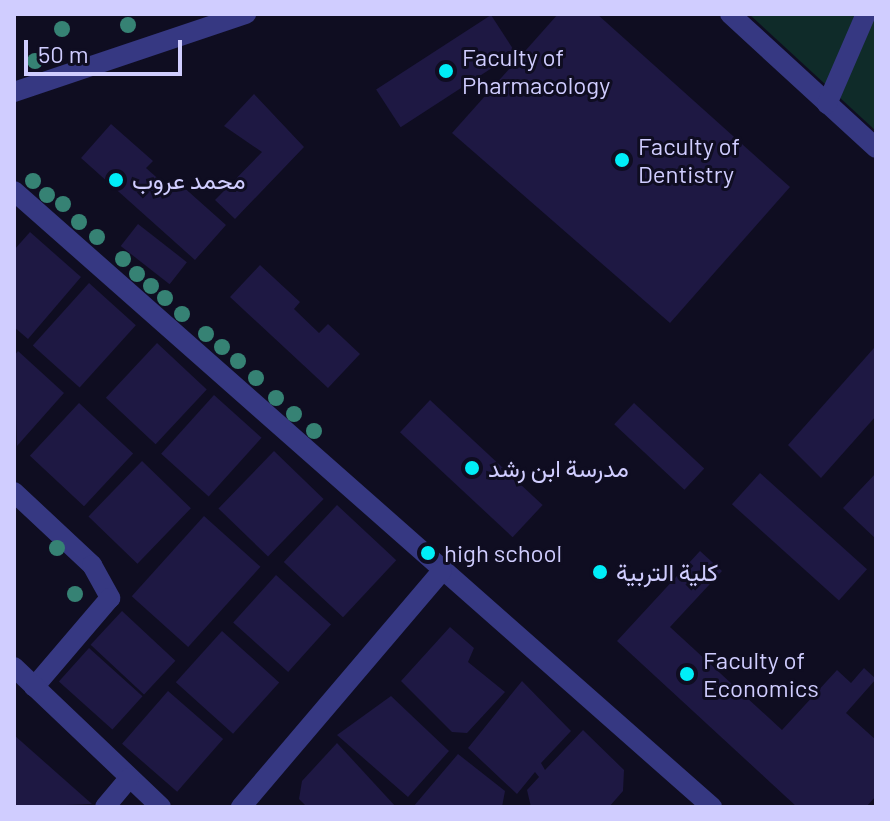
<!DOCTYPE html>
<html>
<head>
<meta charset="utf-8">
<style>
	body { margin:0 }
	#map { position:relative; width:890px; height:821px; overflow:hidden; background:#0f0d21; font-family:Barlow,Vazirmatn,sans-serif }
	div>[style] { position:absolute }
	[style*='--x'] { left:calc(var(--x)*1px); top:calc(var(--y)*1px); width:calc(var(--w)*1px); rotate:calc(var(--a)*1deg) }
	.green>* { inset:0; background:#0f2b29 }
	.building>* { inset:0; background:#1e1843; transform-origin:0 0 }
	.minor>* { height:20px; margin:-10px; padding:0 10px; transform-origin:10px; border-radius:10px; background:#363882 }
	.trees>* { width:16px; height:16px; margin:-8px; border-radius:50%; background:#368274 }
	.dots>* { width:22px; height:22px; translate:-50% -50%; box-sizing:border-box; border:4px solid #0f0d21; border-radius:50% }
	span { translate:-50% -50%; white-space:nowrap; text-align:center; line-height:1.15; -webkit-text-stroke:6px #0f0d21; paint-order:stroke }
	.poi-label { font-size:24px; color:#d0cdff }
	.left { translate:0 -50%; text-align:left }
	.frame { position:absolute; inset:0; border:16px solid #d0cdff; pointer-events:none }
	.scale { position:absolute; left:24px; top:40px; width:158px; height:36px; box-sizing:border-box; border:4px solid #d0cdff; border-top:0; padding-left:10px; font-size:24px; line-height:28px; white-space:nowrap; color:#d0cdff; -webkit-text-stroke:6px #0f0d21; paint-order:stroke }
</style>
</head>
<body>
<div id="map">
	<div class="green">
		<div style="clip-path:polygon(749px 14px,876px 14px,876px 131px)"></div>
	</div>
	<div class="building">
		<div style="clip-path:polygon(558px 14px,597px 14px,790px 187px,670px 323px,452px 133px)"></div>
		<div style="left:491px;top:15px;width:45px;height:137px;rotate:57deg"></div>
		<div style="clip-path:polygon(254px 94px,304px 147px,235px 219px,215px 200px,262px 152px,224px 126px)"></div>
		<div style="clip-path:polygon(111px 124px,153px 161px,146px 168px,173px 192px,180px 184px,226px 225px,195px 260px,81px 158px)"></div>
		<div style="left:138px;top:224px;width:62px;height:28px;rotate:38deg"></div>
		<div style="clip-path:polygon(30px 232px,81px 277px,28px 339px,14px 327px,14px 250px)"></div>
		<div style="clip-path:polygon(260px 265px,300px 302px,294px 309px,319px 333px,328px 324px,360px 354px,328px 388px,230px 297px)"></div>
		<div style="left:89px;top:283px;width:63px;height:84px;rotate:42deg"></div>
		<div style="left:157px;top:343px;width:68px;height:75px;rotate:43deg"></div>
		<div style="clip-path:polygon(874px 348px,876px 416px,821px 478px,788px 445px)"></div>
		<div style="clip-path:polygon(18px 351px,64px 393px,17px 446px,14px 356px)"></div>
		<div style="left:214px;top:395px;width:64px;height:79px;rotate:42deg"></div>
		<div style="left:430px;top:400px;width:154px;height:44px;rotate:43deg"></div>
		<div style="left:79px;top:403px;width:74px;height:72px;rotate:43deg"></div>
		<div style="left:634px;top:403px;width:96px;height:29px;rotate:43deg"></div>
		<div style="left:274px;top:451px;width:69px;height:80px;rotate:44deg"></div>
		<div style="left:142px;top:461px;width:68px;height:77px;rotate:44deg"></div>
		<div style="left:760px;top:473px;width:144px;height:42px;rotate:42deg"></div>
		<div style="clip-path:polygon(876px 473px,876px 539px,843px 508px)"></div>
		<div style="left:337px;top:505px;width:81px;height:78px;rotate:43deg"></div>
		<div style="left:204px;top:516px;width:76px;height:108px;rotate:42deg"></div>
		<div style="clip-path:polygon(700px 551px,722px 571px,670px 627px,782px 730px,837px 670px,851px 683px,864px 668px,876px 679px,846px 713px,876px 740px,876px 796px,866px 807px,797px 807px,617px 641px)"></div>
		<div style="left:276px;top:575px;width:74px;height:64px;rotate:42deg"></div>
		<div style="left:122px;top:611px;width:73px;height:46px;rotate:43deg"></div>
		<div style="clip-path:polygon(450px 627px,474px 648px,468px 662px,505px 692px,467px 733px,452px 732px,401px 681px)"></div>
		<div style="left:222px;top:631px;width:77px;height:69px;rotate:42deg"></div>
		<div style="left:89px;top:648px;width:72px;height:45px;rotate:42deg"></div>
		<div style="clip-path:polygon(522px 681px,571px 731px,541px 763px,545px 770px,583px 730px,624px 770px,623px 791px,609px 807px,531px 807px,527px 790px,539px 777px,535px 772px,517px 794px,468px 748px)"></div>
		<div style="left:168px;top:691px;width:73px;height:70px;rotate:41deg"></div>
		<div style="clip-path:polygon(391px 696px,449px 751px,408px 797px,337px 735px)"></div>
		<div style="clip-path:polygon(14px 735px,92px 804px,14px 807px)"></div>
		<div style="clip-path:polygon(337px 743px,396px 807px,307px 807px,299px 799px,302px 781px)"></div>
		<div style="clip-path:polygon(458px 754px,505px 791px,502px 807px,413px 807px)"></div>
	</div>
	<div class="minor">
		<div style="--x:730;--y:14;--w:198;--a:42.5"></div>
		<div style="--x:14;--y:92;--w:245;--a:-18.6"></div>
		<div style="--x:827;--y:104;--w:98;--a:-66.6"></div>
		<div style="--x:14;--y:191;--w:931;--a:41.43"></div>
		<div style="--x:14;--y:492;--w:107;--a:43.1"></div>
		<div style="--x:92;--y:565;--w:38;--a:61"></div>
		<div style="--x:110;--y:598;--w:117;--a:130.5"></div>
		<div style="--x:14;--y:667;--w:203;--a:43.6"></div>
		<div style="--x:105;--y:807;--w:38;--a:-50"></div>
		<div style="--x:241;--y:807;--w:310;--a:-49.6"></div>
	</div>
	<div class="trees">
		<div style="left:128px;top:25px"></div>
		<div style="left:62px;top:29px"></div>
		<div style="left:35px;top:61px"></div>
		<div style="left:33px;top:181px"></div>
		<div style="left:47px;top:195px"></div>
		<div style="left:63px;top:204px"></div>
		<div style="left:79px;top:222px"></div>
		<div style="left:97px;top:237px"></div>
		<div style="left:123px;top:259px"></div>
		<div style="left:137px;top:274px"></div>
		<div style="left:151px;top:286px"></div>
		<div style="left:165px;top:298px"></div>
		<div style="left:182px;top:314px"></div>
		<div style="left:206px;top:334px"></div>
		<div style="left:222px;top:347px"></div>
		<div style="left:238px;top:361px"></div>
		<div style="left:256px;top:378px"></div>
		<div style="left:276px;top:398px"></div>
		<div style="left:294px;top:414px"></div>
		<div style="left:314px;top:431px"></div>
		<div style="left:57px;top:548px"></div>
		<div style="left:75px;top:594px"></div>
	</div>
	<div class="dots">
		<div style="left:446px;top:71px;background:#00eef8"></div>
		<div style="left:622px;top:160px;background:#00eef8"></div>
		<div style="left:116px;top:180px;background:#00eef8"></div>
		<div style="left:472px;top:468px;background:#00eef8"></div>
		<div style="left:428px;top:553px;background:#00eef8"></div>
		<div style="left:600px;top:572px;background:#00eef8"></div>
		<div style="left:687px;top:674px;background:#00eef8"></div>
	</div>
	<div class="poi-label">
		<span class="left" style="left:462px;top:71px">Faculty of<br>Pharmacology</span>
		<span class="left" style="left:638px;top:160px">Faculty of<br>Dentistry</span>
		<span class="left" style="left:132px;top:180px">محمد عروب</span>
		<span class="left" style="left:488px;top:468px">مدرسة ابن رشد</span>
		<span class="left" style="left:444px;top:553px">high school</span>
		<span class="left" style="left:616px;top:572px">كلية التربية</span>
		<span class="left" style="left:703px;top:674px">Faculty of<br>Economics</span>
	</div>
	<div class="frame"></div>
	<div class="scale">50 m</div>
</div>
</body>
</html>
